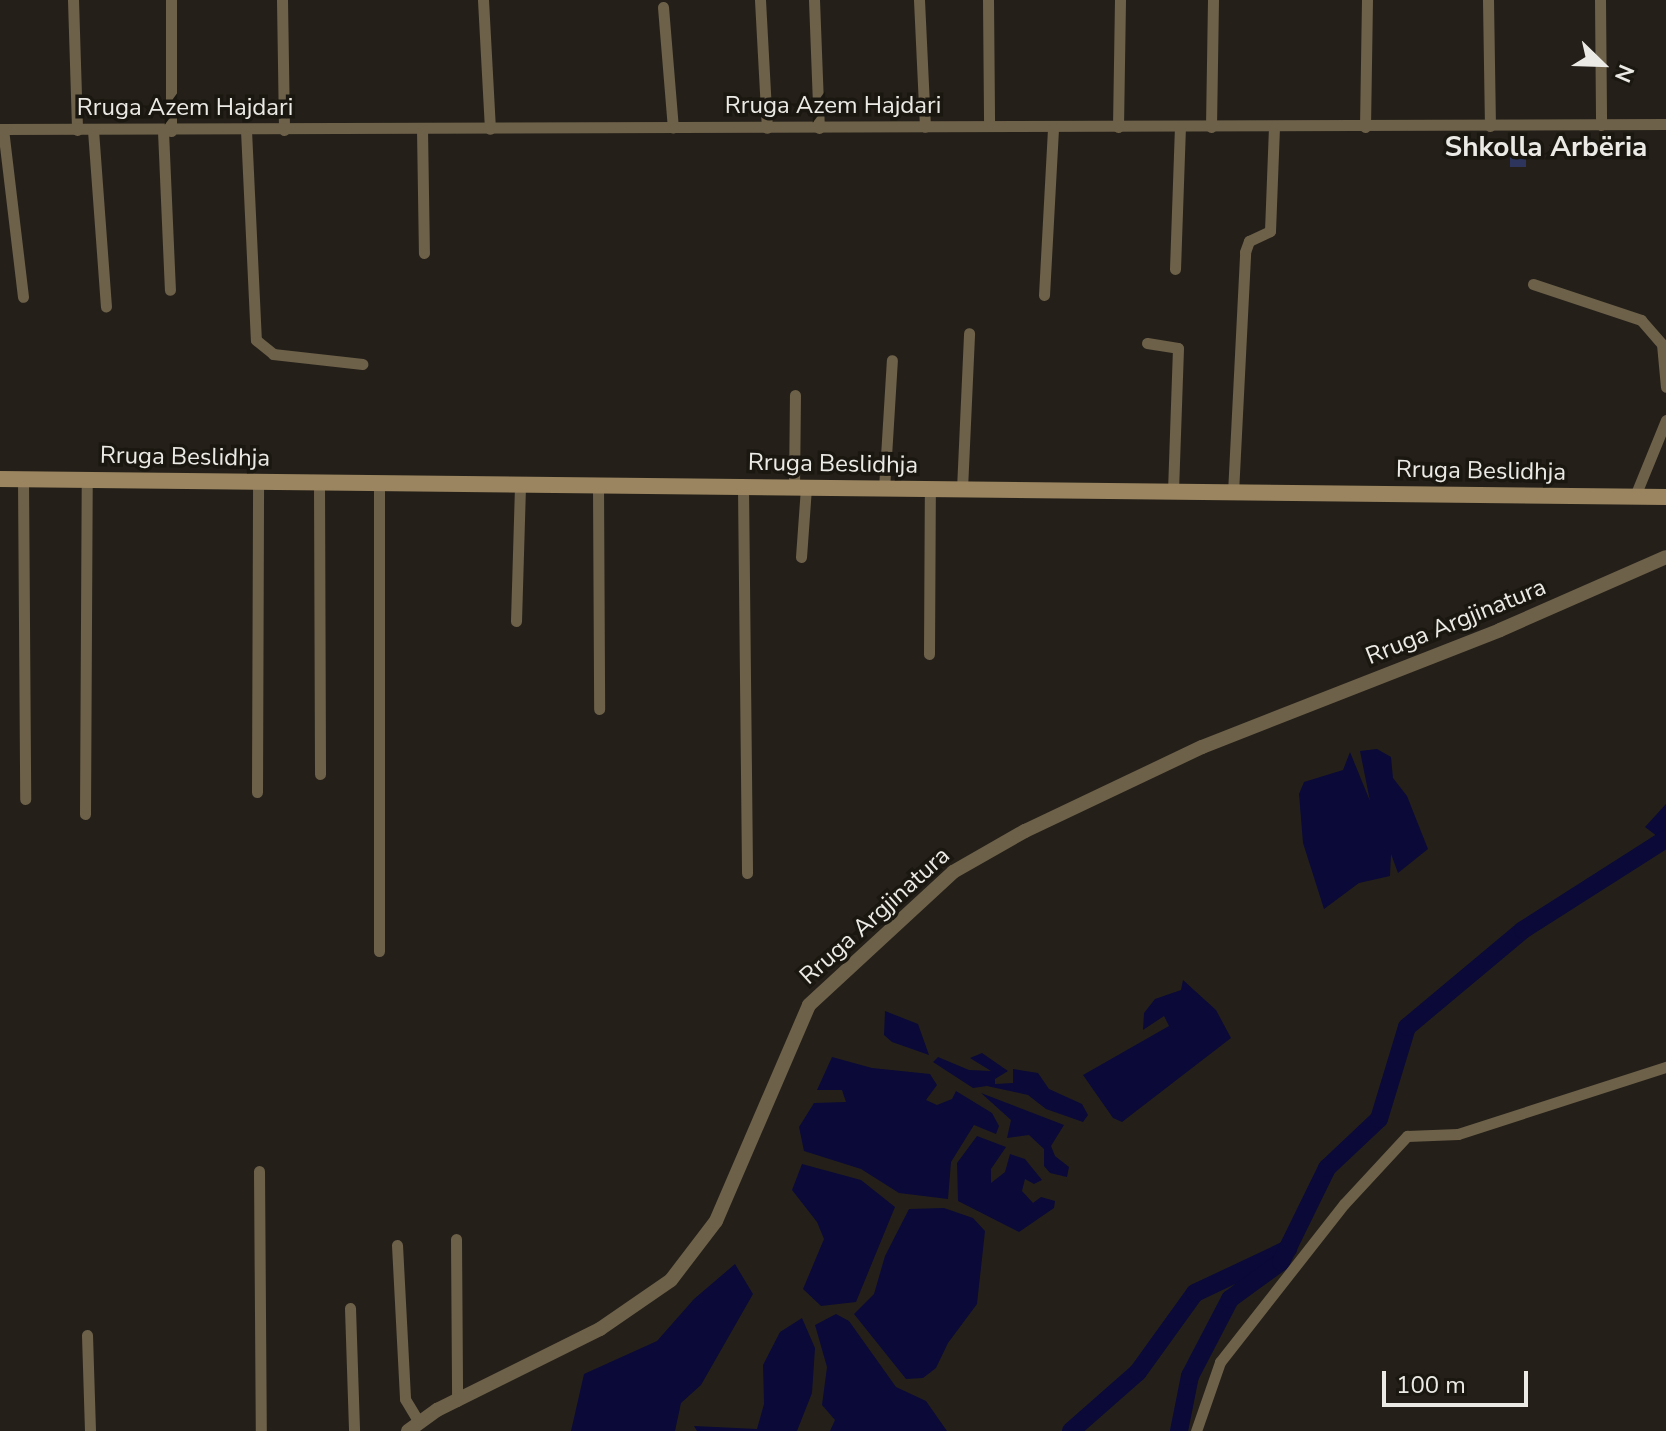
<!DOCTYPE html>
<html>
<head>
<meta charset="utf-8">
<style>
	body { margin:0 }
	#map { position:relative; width:1666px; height:1431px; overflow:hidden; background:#242019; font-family:"Nunito Sans",sans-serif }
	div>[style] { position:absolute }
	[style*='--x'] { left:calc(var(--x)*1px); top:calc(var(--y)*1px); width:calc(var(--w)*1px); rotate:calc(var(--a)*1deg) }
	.green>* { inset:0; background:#2e355c; transform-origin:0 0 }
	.water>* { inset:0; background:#0a0938 }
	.river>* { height:18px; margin:-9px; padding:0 9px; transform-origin:9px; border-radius:9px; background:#0a0938 }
	.minor>* { height:11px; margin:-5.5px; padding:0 5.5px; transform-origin:5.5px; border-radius:5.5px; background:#6e614a }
	.tertiary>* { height:14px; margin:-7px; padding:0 7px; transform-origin:7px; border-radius:7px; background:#6e614a }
	.secondary>* { height:16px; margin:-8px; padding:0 8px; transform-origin:8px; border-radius:8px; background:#9b8560 }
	span { translate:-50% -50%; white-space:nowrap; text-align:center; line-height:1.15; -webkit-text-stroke:7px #1a1710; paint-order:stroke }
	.street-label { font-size:24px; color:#eceae5 }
	.quarter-label { font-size:28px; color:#eceae5; font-weight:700 }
	.north { position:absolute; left:1562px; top:24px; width:80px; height:80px; -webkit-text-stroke:6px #1a1710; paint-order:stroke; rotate:113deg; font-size:22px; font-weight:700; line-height:32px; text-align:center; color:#eceae5 }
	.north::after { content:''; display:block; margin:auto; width:28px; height:36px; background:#eceae5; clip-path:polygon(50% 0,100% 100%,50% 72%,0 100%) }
	.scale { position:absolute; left:1382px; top:1371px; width:146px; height:36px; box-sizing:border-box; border:4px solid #eceae5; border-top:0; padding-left:10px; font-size:24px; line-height:28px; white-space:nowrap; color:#eceae5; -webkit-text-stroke:6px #1a1710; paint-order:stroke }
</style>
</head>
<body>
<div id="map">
	<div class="green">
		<div style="left:1510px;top:139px;width:16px;height:28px"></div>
	</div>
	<div class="water">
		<div style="clip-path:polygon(1377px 749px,1391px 757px,1393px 778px,1407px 796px,1428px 849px,1398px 873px,1391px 854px,1390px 876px,1359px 883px,1324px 909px,1303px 843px,1299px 794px,1304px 782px,1343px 770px,1350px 752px,1370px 801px,1360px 751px)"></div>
		<div style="clip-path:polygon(1666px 804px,1666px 843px,1645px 827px)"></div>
		<div style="clip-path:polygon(1183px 980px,1216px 1010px,1231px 1038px,1122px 1122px,1113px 1118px,1083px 1075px,1169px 1026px,1164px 1016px,1143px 1030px,1144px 1013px,1155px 999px,1181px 990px)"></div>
		<div style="clip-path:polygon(885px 1011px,918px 1024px,929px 1055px,892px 1042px,884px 1035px)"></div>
		<div style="clip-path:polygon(982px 1053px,1008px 1071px,995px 1079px,995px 1084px,1013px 1083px,1013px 1069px,1038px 1073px,1049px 1089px,1082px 1104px,1088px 1115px,1083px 1122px,1046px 1109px,1028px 1095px,987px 1086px,973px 1088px,933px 1062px,938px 1057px,969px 1070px,991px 1071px,970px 1058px)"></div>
		<div style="clip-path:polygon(832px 1057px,872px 1068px,930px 1074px,937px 1085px,926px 1100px,937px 1105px,952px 1099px,956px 1091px,992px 1113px,999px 1126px,996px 1134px,974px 1125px,951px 1162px,948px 1199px,899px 1193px,861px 1169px,804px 1151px,799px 1127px,814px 1103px,846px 1102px,842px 1090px,817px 1090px)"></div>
		<div style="clip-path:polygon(981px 1093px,1064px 1125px,1051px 1146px,1055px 1156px,1069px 1167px,1067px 1177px,1050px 1173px,1044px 1166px,1044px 1149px,1029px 1135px,1007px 1138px,1011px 1120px)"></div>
		<div style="clip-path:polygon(977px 1136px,1006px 1147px,991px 1169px,991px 1183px,1005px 1172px,1010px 1154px,1025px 1159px,1042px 1180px,1034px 1184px,1025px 1179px,1022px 1191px,1033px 1203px,1041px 1197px,1055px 1201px,1054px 1208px,1019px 1232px,958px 1201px,957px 1163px)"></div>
		<div style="clip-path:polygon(802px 1164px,861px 1180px,895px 1207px,856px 1302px,821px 1306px,803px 1289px,824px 1239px,817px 1222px,792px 1190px)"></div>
		<div style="clip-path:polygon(944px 1208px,973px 1218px,985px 1231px,977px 1304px,948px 1343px,936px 1368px,923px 1378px,906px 1379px,854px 1314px,874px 1294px,885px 1256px,909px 1209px)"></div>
		<div style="clip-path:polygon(735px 1264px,753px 1294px,701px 1385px,681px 1403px,675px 1431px,571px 1431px,584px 1374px,657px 1341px,694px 1299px)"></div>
		<div style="clip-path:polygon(836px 1314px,849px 1321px,896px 1387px,926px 1401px,947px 1431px,830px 1431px,835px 1420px,822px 1405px,827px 1367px,815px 1325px)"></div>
		<div style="clip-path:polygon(802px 1318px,815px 1348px,812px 1393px,797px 1431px,697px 1431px,694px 1426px,757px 1429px,764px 1404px,763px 1365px,780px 1332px)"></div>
	</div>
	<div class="river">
		<div style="--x:1071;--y:1431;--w:89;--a:-41.4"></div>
		<div style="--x:1138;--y:1372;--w:97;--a:-54.2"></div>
		<div style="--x:1195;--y:1293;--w:103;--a:-25.3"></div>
		<div style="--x:1179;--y:1431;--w:56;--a:-78.7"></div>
		<div style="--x:1190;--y:1376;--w:87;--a:-62.5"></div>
		<div style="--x:1230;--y:1299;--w:63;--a:-36"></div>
		<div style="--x:1281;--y:1262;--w:105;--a:-63.9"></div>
		<div style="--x:1327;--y:1168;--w:71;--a:-43.3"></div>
		<div style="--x:1379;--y:1119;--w:96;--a:-73.1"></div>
		<div style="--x:1407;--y:1027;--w:151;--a:-39.9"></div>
		<div style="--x:1523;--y:930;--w:169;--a:-32.5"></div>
	</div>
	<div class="minor">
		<div style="--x:73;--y:0;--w:130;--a:88.2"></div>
		<div style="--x:171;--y:0;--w:131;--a:90"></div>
		<div style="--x:282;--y:0;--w:130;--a:89.1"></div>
		<div style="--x:483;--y:0;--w:129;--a:86.9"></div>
		<div style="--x:760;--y:0;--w:128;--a:86.9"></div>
		<div style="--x:814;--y:0;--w:128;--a:87.8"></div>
		<div style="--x:919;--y:0;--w:127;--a:87.3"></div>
		<div style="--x:988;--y:0;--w:126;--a:89.5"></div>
		<div style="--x:1488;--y:0;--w:126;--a:89.1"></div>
		<div style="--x:1600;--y:0;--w:125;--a:89.5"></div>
		<div style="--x:663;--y:7;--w:121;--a:85.3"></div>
		<div style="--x:1118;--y:127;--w:127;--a:-89.1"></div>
		<div style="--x:1211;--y:127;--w:127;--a:-89.1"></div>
		<div style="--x:1365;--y:127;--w:127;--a:-89.1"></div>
		<div style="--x:0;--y:129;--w:1666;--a:-0.17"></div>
		<div style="--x:3;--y:129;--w:169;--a:83.2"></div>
		<div style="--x:422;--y:129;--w:124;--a:89.1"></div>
		<div style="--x:93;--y:130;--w:177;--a:85.8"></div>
		<div style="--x:246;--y:130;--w:210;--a:87.3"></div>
		<div style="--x:256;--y:340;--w:22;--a:39"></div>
		<div style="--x:273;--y:354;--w:90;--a:6.4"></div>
		<div style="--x:163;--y:131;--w:159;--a:87.5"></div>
		<div style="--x:1175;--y:269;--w:142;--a:-88"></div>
		<div style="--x:1533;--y:284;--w:114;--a:18.4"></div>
		<div style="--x:1641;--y:320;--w:32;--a:49"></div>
		<div style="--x:1662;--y:344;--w:43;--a:84.7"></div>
		<div style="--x:1044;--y:295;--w:168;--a:-86.9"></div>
		<div style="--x:1147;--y:343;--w:31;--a:9"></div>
		<div style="--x:1178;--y:348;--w:143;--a:92"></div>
		<div style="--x:23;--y:480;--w:319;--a:89.6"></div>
		<div style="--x:319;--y:483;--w:291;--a:89.8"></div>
		<div style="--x:379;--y:483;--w:468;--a:90"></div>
		<div style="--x:598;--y:486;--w:223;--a:89.7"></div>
		<div style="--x:743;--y:487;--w:386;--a:89.4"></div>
		<div style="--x:794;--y:488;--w:93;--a:-89.4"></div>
		<div style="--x:884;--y:489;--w:129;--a:-86.5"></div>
		<div style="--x:962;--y:489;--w:156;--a:-87.4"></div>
		<div style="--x:1233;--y:493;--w:241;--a:-87.1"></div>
		<div style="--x:1245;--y:252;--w:12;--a:-70"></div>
		<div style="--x:1249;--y:241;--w:23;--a:-25"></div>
		<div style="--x:1270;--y:231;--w:104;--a:-87.8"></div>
		<div style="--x:1635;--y:496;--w:82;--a:-67.8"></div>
		<div style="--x:801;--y:557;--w:69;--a:-85.9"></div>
		<div style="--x:516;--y:621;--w:136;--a:-88.3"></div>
		<div style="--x:929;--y:654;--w:165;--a:-89.7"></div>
		<div style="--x:257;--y:792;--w:310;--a:-89.8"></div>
		<div style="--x:85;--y:814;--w:334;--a:-89.7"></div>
		<div style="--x:259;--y:1171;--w:260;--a:89.6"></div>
		<div style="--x:456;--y:1239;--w:162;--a:89.6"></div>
		<div style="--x:397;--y:1245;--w:154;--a:87"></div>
		<div style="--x:405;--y:1399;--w:27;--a:59"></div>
		<div style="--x:350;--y:1308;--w:123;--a:88.1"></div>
		<div style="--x:87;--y:1335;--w:96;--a:88.2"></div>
		<div style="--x:1196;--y:1431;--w:73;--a:-70.8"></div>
		<div style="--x:1220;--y:1362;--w:201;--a:-51.9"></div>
		<div style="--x:1344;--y:1204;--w:93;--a:-47.2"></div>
		<div style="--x:1407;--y:1136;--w:51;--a:-2.2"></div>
		<div style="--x:1458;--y:1134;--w:219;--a:-17.9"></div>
	</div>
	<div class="tertiary">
		<div style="--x:408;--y:1431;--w:36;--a:-36"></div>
		<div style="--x:437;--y:1410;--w:182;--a:-26.4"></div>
		<div style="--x:600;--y:1329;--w:86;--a:-34.6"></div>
		<div style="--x:671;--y:1280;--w:74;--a:-52.7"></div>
		<div style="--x:716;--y:1221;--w:235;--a:-66.7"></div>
		<div style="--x:809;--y:1005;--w:196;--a:-42.7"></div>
		<div style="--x:953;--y:872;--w:83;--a:-29.7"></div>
		<div style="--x:1025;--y:831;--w:196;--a:-25.4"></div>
		<div style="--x:1202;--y:747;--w:320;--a:-21.4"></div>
		<div style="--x:1500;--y:630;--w:181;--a:-23.7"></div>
	</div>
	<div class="secondary">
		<div style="--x:0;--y:479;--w:1666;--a:0.62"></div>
	</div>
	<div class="street-label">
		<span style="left:833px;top:106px">Rruga Azem Hajdari</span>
		<span style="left:185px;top:108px">Rruga Azem Hajdari</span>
		<span style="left:185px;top:457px;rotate:1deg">Rruga Beslidhja</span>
		<span style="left:833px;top:464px;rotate:1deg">Rruga Beslidhja</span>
		<span style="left:1481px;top:471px;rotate:1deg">Rruga Beslidhja</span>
		<span style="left:1456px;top:622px;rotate:-22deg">Rruga Argjinatura</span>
		<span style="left:875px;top:916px;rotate:-42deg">Rruga Argjinatura</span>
	</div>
	<div class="quarter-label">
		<span style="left:1546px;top:147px">Shkolla Arbëria</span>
	</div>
	<div class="north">N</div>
	<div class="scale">100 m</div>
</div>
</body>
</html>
